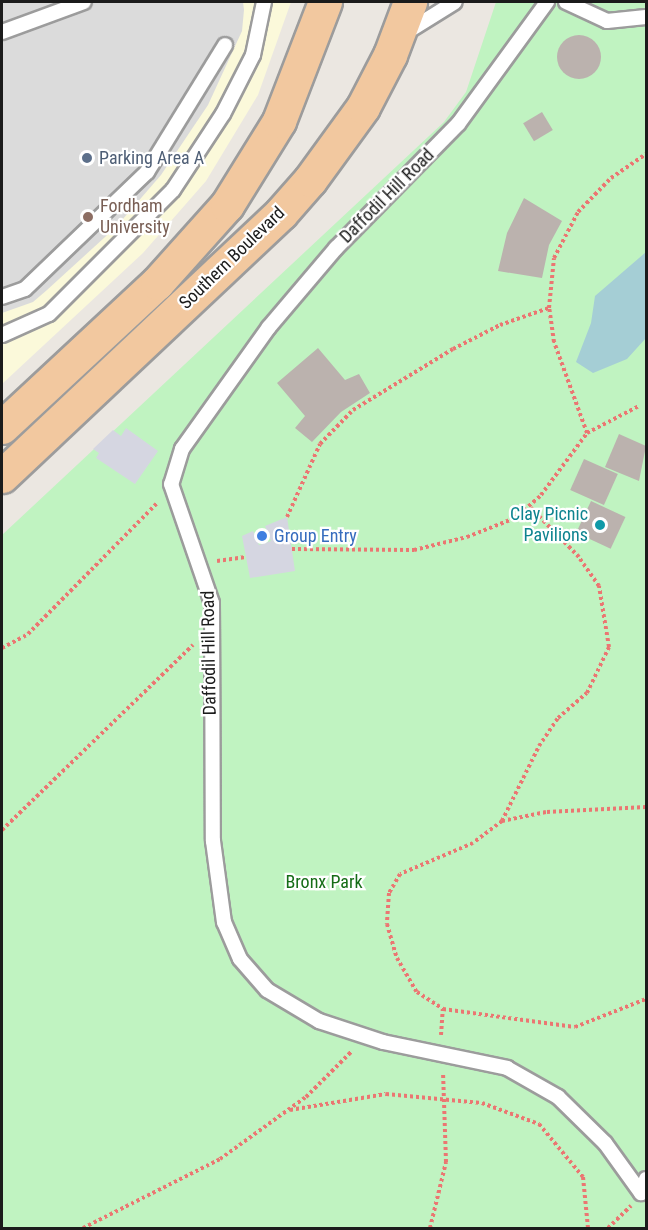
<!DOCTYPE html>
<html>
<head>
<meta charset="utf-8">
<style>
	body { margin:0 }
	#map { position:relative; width:648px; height:1230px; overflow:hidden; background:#ebe7e1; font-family:"Roboto Condensed",sans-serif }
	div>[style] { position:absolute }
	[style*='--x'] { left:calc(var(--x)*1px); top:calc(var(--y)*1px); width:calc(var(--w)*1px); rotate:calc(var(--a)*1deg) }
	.education>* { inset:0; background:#fbf9da }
	.park>* { inset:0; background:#c0f3c1 }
	.parking>* { inset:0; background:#dbdbdb }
	.plaza>* { inset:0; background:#d5d6e1 }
	.water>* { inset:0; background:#a5ced5 }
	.building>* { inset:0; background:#bbb2ae; transform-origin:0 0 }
	.round { border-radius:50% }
	.path>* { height:4px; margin-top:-2px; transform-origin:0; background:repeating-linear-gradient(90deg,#eb7672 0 3px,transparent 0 6px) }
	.roads { filter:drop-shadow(2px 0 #9c9c9c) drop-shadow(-2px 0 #9c9c9c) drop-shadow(0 2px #9c9c9c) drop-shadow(0 -2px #9c9c9c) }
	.lane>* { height:14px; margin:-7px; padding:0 7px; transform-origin:7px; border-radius:7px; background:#fff }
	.primary>* { height:33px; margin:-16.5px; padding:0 16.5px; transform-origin:16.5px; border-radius:16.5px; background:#f2c89f }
	.dots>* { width:16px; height:16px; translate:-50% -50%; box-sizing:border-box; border:3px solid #fff; border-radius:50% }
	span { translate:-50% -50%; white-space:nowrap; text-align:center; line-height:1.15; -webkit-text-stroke:4.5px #fff; paint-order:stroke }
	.service-label { font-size:18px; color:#4e5e75 }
	.left { translate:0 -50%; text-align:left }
	.street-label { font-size:18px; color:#1b1b1b }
	.education-label { font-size:18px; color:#785e54 }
	.culture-label { font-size:18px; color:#0d838f }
	.right { translate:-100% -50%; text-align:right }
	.shop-label { font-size:18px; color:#366cbe }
	.park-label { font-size:18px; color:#156c16 }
	.frame { position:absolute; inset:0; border:3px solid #1b1b1b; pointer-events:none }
</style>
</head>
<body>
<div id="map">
	<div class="education">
		<div style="clip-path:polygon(2px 2px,291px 2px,258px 95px,206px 181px,143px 253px,2px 384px)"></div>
	</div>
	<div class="park">
		<div style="clip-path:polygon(496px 2px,646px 2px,646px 1228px,2px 1228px,2px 535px,444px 122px,466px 92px)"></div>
	</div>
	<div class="parking">
		<div style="clip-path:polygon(2px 2px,243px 2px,244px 10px,242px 31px,208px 105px,161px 175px,116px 227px,47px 290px,33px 302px,2px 313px)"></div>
	</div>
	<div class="plaza">
		<div style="clip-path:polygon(126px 428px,158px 451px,135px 484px,96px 458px,99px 453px,93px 449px,113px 430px,121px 436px)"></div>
		<div style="clip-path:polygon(287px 517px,295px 571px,250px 578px,242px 536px,253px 531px,259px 545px,271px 541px,265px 526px)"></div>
	</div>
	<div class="water">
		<div style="clip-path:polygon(646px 252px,646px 338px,627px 359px,593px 373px,576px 362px,591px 323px,595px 296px)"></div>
	</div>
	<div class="building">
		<div class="round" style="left:557px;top:35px;width:44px;height:44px"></div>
		<div style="left:542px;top:112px;width:21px;height:22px;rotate:59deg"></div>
		<div style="clip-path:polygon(524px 198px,562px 221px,549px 245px,542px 278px,498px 271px,507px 233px)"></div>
		<div style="clip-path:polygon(318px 348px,345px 380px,359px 374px,370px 393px,341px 412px,312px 442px,295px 428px,305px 416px,277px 383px)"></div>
		<div style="clip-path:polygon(619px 434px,646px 446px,639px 481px,605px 467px)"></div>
		<div style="left:584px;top:459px;width:37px;height:34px;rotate:24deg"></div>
		<div style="left:591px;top:501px;width:38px;height:35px;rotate:25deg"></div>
	</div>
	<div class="path">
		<div style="--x:587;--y:433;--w:97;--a:-109.9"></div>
		<div style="--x:554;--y:342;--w:34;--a:-98"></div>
		<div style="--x:549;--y:308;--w:50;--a:-84.3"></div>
		<div style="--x:554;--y:258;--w:52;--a:-62.4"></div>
		<div style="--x:578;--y:212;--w:47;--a:-45.9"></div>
		<div style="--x:611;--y:178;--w:42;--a:-34.4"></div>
		<div style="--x:287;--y:517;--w:80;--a:-65.7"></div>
		<div style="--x:320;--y:444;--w:47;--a:-45.9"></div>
		<div style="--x:353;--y:410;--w:117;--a:-31.4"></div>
		<div style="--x:453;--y:349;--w:53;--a:-27.1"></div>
		<div style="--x:500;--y:325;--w:52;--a:-19.1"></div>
		<div style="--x:292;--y:549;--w:122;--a:0.5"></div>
		<div style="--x:414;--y:550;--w:55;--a:-13.8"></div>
		<div style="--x:467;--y:537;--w:52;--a:-21.6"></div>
		<div style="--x:515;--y:518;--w:35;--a:-41"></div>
		<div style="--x:541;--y:495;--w:77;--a:-53.4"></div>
		<div style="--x:587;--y:433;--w:59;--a:-27.4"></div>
		<div style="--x:217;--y:561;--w:29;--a:-8"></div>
		<div style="--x:2;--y:648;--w:30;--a:-28"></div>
		<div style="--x:28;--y:634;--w:185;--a:-45.4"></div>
		<div style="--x:646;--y:807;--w:100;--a:177.1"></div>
		<div style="--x:546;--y:812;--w:45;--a:168.4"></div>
		<div style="--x:502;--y:821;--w:36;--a:143"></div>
		<div style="--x:473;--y:843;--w:79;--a:157"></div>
		<div style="--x:400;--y:874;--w:22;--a:120"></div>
		<div style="--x:389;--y:893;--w:31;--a:94"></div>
		<div style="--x:387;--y:924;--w:35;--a:74"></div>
		<div style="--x:397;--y:958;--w:39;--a:60"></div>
		<div style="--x:417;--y:992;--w:31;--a:33"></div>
		<div style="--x:443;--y:1009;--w:133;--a:7.8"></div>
		<div style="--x:575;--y:1027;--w:76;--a:-21.5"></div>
		<div style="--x:502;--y:821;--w:84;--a:-63.7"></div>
		<div style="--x:539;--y:746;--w:34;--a:-56"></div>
		<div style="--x:558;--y:718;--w:38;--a:-41"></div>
		<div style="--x:587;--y:693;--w:51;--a:-64.4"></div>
		<div style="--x:609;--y:647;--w:62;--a:-99.3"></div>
		<div style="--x:599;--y:586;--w:35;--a:-125"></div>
		<div style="--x:579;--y:557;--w:71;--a:-134.4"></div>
		<div style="--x:2;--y:830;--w:266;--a:-44.1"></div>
		<div style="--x:441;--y:1035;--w:26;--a:-86"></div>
		<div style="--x:290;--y:1110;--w:97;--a:-9.5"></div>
		<div style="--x:386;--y:1094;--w:96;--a:5.4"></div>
		<div style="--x:482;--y:1103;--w:61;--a:20.2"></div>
		<div style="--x:539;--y:1124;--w:69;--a:50.3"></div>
		<div style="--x:583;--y:1177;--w:51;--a:84.4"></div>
		<div style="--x:83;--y:1228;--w:153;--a:-26.7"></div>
		<div style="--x:220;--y:1159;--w:106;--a:-35.8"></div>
		<div style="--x:306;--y:1097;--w:64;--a:-45"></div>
		<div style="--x:430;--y:1228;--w:68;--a:-76.4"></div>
		<div style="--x:446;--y:1162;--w:90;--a:-91.9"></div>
		<div style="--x:608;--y:1228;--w:32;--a:-44"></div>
	</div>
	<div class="roads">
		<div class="lane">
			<div style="--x:547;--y:2;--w:151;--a:126.1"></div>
			<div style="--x:458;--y:124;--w:174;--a:134.5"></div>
			<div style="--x:336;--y:248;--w:104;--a:130.3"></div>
			<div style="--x:269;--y:327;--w:150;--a:125.5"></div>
			<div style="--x:182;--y:449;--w:37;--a:107"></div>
			<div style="--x:171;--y:484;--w:126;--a:71"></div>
			<div style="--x:212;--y:603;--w:238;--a:89.8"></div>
			<div style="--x:213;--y:841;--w:82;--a:82.3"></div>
			<div style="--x:224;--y:922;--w:40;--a:66.6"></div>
			<div style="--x:240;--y:959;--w:41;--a:48.9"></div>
			<div style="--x:267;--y:990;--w:61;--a:30.8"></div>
			<div style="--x:319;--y:1021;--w:67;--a:18.2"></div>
			<div style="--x:383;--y:1042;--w:127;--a:11.8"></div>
			<div style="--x:507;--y:1068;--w:59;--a:29.6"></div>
			<div style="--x:558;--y:1097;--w:66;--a:44.4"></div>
			<div style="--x:605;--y:1143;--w:62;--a:54.2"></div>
			<div style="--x:566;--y:2;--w:45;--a:24.9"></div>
			<div style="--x:607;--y:21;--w:39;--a:-6"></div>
			<div style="--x:2;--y:32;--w:87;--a:-20.1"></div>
			<div style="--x:402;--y:35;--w:62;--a:-31.9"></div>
			<div style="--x:2;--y:297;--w:24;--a:-19"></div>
			<div style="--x:25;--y:289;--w:169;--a:-43.8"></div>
			<div style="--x:147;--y:172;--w:149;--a:-58.4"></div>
			<div style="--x:2;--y:335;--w:51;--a:-24.1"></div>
			<div style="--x:49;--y:314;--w:175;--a:-45"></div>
			<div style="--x:173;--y:190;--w:91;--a:-56.7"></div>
			<div style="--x:223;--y:114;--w:66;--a:-63"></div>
			<div style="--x:253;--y:55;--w:54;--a:-78.3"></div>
			<div style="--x:641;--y:1193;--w:15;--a:-70"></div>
		</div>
		<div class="primary">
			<div style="--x:2;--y:427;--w:212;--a:-42.9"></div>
			<div style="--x:157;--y:283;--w:105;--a:-48.1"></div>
			<div style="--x:227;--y:205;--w:99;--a:-58.2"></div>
			<div style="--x:279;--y:121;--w:128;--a:-68.9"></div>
			<div style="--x:2;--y:476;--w:383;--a:-43.3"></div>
			<div style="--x:281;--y:213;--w:44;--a:-48.7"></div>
			<div style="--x:310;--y:180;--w:90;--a:-54"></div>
			<div style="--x:363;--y:107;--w:59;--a:-62.6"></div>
			<div style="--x:390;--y:55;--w:57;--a:-69.3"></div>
		</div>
	</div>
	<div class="dots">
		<div style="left:87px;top:158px;background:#5c6f8a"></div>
		<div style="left:88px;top:217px;background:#8d6e63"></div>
		<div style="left:600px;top:525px;background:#0f9aa8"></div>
		<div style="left:262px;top:536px;background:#3f7fe0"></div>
	</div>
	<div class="service-label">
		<span class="left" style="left:99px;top:158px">Parking Area A</span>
	</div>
	<div class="street-label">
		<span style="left:387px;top:196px;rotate:-45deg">Daffodil Hill Road</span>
		<span style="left:232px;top:258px;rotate:-44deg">Southern Boulevard</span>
		<span style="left:209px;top:653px;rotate:-91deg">Daffodil Hill Road</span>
	</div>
	<div class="education-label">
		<span class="left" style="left:100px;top:217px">Fordham<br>University</span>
	</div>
	<div class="culture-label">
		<span class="right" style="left:588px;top:525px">Clay Picnic<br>Pavilions</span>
	</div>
	<div class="shop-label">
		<span class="left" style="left:274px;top:536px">Group Entry</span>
	</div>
	<div class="park-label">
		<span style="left:324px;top:882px">Bronx Park</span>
	</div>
	<div class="frame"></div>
</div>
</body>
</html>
